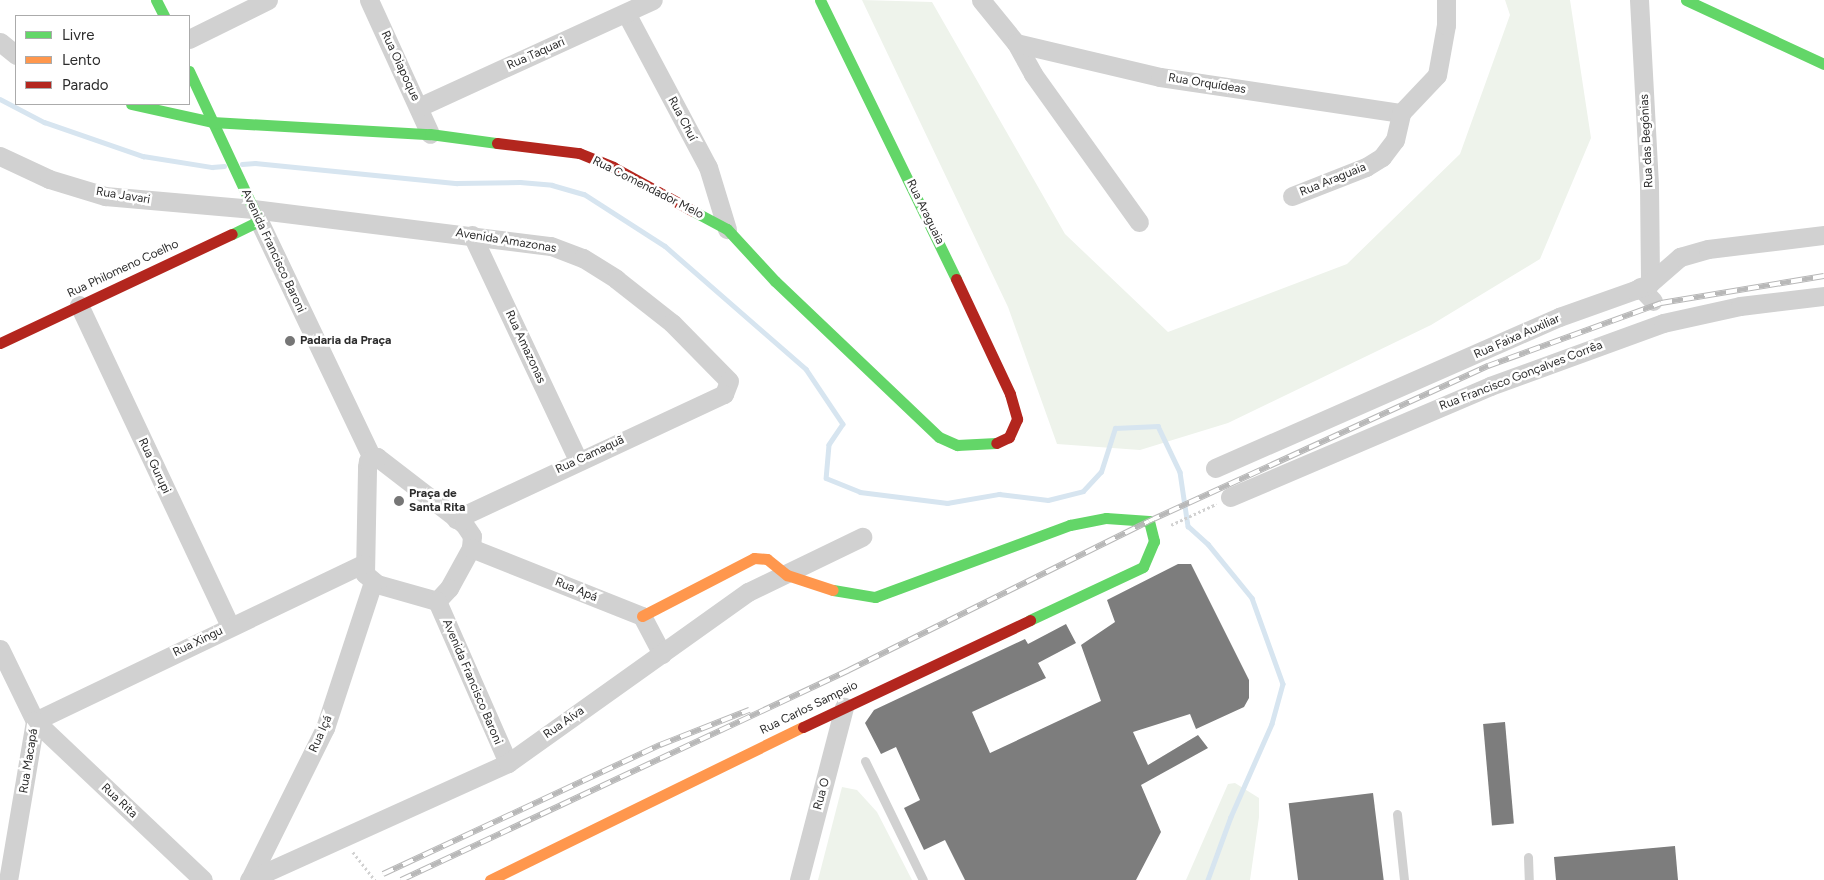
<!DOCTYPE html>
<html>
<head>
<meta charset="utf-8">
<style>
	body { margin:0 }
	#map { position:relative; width:1824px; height:880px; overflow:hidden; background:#fff; font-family:Figtree,sans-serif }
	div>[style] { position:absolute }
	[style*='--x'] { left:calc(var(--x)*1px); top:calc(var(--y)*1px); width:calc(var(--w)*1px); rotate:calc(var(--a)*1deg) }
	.green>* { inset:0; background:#eef3eb }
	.stream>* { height:4.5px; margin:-2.25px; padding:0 2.25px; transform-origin:2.25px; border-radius:2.25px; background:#d7e5f0 }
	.building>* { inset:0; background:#7d7d7d; transform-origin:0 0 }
	.path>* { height:2.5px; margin-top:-1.25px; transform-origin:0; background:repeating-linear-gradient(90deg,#d1d1d1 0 2.5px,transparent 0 5px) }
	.lane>* { height:9px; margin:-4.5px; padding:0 4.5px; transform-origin:4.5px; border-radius:4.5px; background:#d1d1d1 }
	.street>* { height:19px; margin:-9.5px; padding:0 9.5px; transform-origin:9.5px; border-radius:9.5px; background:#d1d1d1 }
	.fast>* { height:11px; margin:-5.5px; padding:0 5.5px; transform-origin:5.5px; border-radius:5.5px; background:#63d668 }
	.slow>* { height:11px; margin:-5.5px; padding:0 5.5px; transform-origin:5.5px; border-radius:5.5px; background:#ff974d }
	.jam>* { height:11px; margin:-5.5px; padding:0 5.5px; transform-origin:5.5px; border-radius:5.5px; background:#b3261e }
	.rail>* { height:5.5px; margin-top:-2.75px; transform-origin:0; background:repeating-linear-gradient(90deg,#fff 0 11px,#b8b8b8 0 22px); box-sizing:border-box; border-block:1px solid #b8b8b8 }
	.dots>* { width:14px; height:14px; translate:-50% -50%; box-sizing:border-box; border:2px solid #fff; border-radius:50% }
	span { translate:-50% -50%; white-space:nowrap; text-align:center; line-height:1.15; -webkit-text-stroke:5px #fff; paint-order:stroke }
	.street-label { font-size:12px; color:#2c2c2c }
	.poi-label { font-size:12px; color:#2c2c2c; font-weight:700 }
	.left { translate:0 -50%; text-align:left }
	.legend { position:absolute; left:15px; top:15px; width:175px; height:90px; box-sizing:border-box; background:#fff; border:1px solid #ababab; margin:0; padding:6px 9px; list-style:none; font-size:15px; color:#2c2c2c }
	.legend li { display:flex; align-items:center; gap:10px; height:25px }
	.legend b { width:25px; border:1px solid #ababab }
</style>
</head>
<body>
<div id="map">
	<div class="green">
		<div style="clip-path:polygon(862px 0,932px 2px,1065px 234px,1168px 332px,1347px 264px,1460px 154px,1510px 15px,1505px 0,1570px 0,1591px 138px,1540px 259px,1431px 325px,1228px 423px,1140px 450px,1057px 444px,1008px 307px)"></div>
		<div style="clip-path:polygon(1235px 783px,1259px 798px,1259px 817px,1250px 880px,1186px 880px,1228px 784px)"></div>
		<div style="clip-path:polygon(842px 787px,857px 790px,877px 812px,912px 880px,818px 880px)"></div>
	</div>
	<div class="stream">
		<div style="--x:0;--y:99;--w:50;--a:27.6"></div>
		<div style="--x:44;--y:122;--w:105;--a:19"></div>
		<div style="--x:143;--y:156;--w:70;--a:9.1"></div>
		<div style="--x:212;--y:167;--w:12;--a:-5"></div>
		<div style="--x:242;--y:164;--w:13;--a:-4"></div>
		<div style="--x:255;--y:163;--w:203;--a:5.7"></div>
		<div style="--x:457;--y:183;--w:63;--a:-0.9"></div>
		<div style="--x:520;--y:182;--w:32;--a:5"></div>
		<div style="--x:552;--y:185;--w:33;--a:16"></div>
		<div style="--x:584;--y:194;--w:96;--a:32.7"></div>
		<div style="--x:665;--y:246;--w:187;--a:41.1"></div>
		<div style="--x:806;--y:369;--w:66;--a:56.1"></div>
		<div style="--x:843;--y:424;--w:25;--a:124"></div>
		<div style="--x:829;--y:445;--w:33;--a:95"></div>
		<div style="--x:826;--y:478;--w:37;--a:22"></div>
		<div style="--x:860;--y:492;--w:88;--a:7.2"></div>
		<div style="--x:947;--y:503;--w:53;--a:-9.8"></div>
		<div style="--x:999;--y:494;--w:49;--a:7"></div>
		<div style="--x:1048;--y:500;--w:36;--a:-14"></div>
		<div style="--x:1083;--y:491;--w:26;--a:-47"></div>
		<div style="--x:1101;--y:472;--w:46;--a:-72.3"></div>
		<div style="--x:1115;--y:428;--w:43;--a:-2.7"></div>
		<div style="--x:1158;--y:426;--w:51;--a:64.4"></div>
		<div style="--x:1180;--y:472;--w:55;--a:81.6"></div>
		<div style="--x:1188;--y:526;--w:27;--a:42"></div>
		<div style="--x:1208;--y:544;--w:70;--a:50.8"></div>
		<div style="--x:1252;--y:598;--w:91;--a:70.2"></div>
		<div style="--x:1283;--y:684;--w:41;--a:105.4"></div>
		<div style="--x:1272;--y:724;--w:102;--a:113.8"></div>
		<div style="--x:1231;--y:817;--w:67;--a:110.1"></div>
	</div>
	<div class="building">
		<div style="clip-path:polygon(1178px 564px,1191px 564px,1249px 680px,1249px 698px,1244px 707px,1196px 729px,1190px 714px,1133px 732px,1148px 765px,1198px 735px,1208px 748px,1141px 785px,1161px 832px,1136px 880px,965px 880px,945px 840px,924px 850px,904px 808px,920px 800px,896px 747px,881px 754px,865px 723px,874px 710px,1025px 639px,1028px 644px,1066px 624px,1076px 643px,1038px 663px,1046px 678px,972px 712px,990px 753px,1101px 701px,1081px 645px,1115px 622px,1107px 600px)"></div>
		<div style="left:1505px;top:722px;width:102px;height:22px;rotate:85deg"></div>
		<div style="left:1373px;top:793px;width:88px;height:85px;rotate:83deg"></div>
		<div style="clip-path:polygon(1675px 846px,1678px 880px,1556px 880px,1554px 857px)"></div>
	</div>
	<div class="path">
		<div style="--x:1171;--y:525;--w:50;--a:-25"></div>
		<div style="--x:353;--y:852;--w:36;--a:52"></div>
	</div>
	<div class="lane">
		<div style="--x:865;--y:761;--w:132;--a:64"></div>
		<div style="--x:1397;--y:814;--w:66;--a:83.9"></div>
		<div style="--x:1528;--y:857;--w:23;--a:88"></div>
	</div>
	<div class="street">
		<div style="--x:369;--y:0;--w:147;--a:65.5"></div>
		<div style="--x:981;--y:0;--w:55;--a:50.9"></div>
		<div style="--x:1016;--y:43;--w:35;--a:61"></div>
		<div style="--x:1033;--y:74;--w:182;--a:54.4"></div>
		<div style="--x:1639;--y:0;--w:184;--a:86.9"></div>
		<div style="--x:1649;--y:184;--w:99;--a:89.4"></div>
		<div style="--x:626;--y:13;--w:174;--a:62"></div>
		<div style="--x:708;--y:167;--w:65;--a:73"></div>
		<div style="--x:189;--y:39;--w:88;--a:-26.3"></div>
		<div style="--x:0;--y:42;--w:21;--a:39"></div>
		<div style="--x:1016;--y:43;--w:148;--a:13.3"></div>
		<div style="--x:1160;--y:77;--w:244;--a:8.5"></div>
		<div style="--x:419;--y:107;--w:257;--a:-24.6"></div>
		<div style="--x:1401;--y:113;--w:52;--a:-46.5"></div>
		<div style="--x:1437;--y:75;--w:51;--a:-79.8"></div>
		<div style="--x:1446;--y:25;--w:25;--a:-90"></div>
		<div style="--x:0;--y:156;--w:54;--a:25.1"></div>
		<div style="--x:49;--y:179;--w:59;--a:16.9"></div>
		<div style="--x:105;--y:196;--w:149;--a:5"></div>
		<div style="--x:253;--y:209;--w:300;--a:7.1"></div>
		<div style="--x:551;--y:246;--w:34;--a:21"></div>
		<div style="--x:583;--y:258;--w:39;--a:32"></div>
		<div style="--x:616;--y:279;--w:71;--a:38.2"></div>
		<div style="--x:672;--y:323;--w:81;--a:45.5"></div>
		<div style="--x:729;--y:381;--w:14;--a:111"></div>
		<div style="--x:724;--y:394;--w:296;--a:155"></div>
		<div style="--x:1292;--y:196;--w:79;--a:-21.4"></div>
		<div style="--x:1366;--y:167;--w:19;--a:-32"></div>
		<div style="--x:1382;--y:157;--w:21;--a:-53"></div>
		<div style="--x:1395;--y:140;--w:28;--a:-77"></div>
		<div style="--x:259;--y:221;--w:263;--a:64.5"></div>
		<div style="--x:472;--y:235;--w:249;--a:64.8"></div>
		<div style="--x:1640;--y:287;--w:19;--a:47"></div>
		<div style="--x:79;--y:305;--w:355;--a:64.8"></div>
		<div style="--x:377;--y:457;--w:110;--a:37.6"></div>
		<div style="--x:464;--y:524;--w:14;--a:56"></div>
		<div style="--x:472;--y:536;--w:12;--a:95"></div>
		<div style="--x:471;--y:548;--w:46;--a:118.8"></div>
		<div style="--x:449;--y:588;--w:18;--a:133"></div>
		<div style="--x:437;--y:601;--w:62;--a:-164.2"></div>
		<div style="--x:377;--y:584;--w:16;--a:-140"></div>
		<div style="--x:365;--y:574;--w:107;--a:-88.9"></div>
		<div style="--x:367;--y:467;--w:6;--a:-81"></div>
		<div style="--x:368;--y:461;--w:10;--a:-24"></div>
		<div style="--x:1215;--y:468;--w:376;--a:-23.7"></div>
		<div style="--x:1559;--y:317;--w:81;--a:-19.6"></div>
		<div style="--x:1635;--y:290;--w:17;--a:-25"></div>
		<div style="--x:1650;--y:283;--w:40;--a:-41"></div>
		<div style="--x:1680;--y:257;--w:29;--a:-16"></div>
		<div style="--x:1708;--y:249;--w:117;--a:-6.9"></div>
		<div style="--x:1230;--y:497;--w:283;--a:-23.1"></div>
		<div style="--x:1490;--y:386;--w:184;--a:-20"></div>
		<div style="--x:1663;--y:323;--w:79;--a:-12.4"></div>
		<div style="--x:1740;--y:306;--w:85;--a:-6.8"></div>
		<div style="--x:471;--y:548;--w:184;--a:21.7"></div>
		<div style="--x:642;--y:616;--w:43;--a:62.2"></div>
		<div style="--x:437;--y:601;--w:177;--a:66.3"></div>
		<div style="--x:0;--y:649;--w:80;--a:64.1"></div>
		<div style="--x:35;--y:721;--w:161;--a:99.6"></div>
		<div style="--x:35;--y:721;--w:364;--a:-25.6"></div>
		<div style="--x:35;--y:721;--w:231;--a:43.4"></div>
		<div style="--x:250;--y:879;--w:169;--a:-63.6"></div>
		<div style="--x:325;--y:728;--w:154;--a:-71.8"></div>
		<div style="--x:249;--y:880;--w:284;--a:-24.3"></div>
		<div style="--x:508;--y:763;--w:295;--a:-35.5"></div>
		<div style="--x:748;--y:592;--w:127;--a:-25.8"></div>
		<div style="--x:799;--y:880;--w:179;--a:-75.4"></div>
	</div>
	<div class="fast">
		<div style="--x:156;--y:0;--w:18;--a:63"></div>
		<div style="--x:820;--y:0;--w:310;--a:64"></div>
		<div style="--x:1686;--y:0;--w:152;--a:24.9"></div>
		<div style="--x:189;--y:71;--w:166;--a:65"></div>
		<div style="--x:259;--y:221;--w:30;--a:154"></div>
		<div style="--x:131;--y:104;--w:83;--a:12.5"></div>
		<div style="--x:212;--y:122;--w:218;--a:3.2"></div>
		<div style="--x:430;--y:134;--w:68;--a:7.7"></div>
		<div style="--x:693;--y:211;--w:38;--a:28"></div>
		<div style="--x:727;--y:229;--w:71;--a:47.3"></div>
		<div style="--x:775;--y:281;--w:226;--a:43.6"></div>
		<div style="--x:939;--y:437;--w:20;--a:24"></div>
		<div style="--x:957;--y:445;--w:39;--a:-3"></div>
		<div style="--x:833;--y:590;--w:43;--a:9.5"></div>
		<div style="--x:875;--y:597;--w:208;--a:-20.3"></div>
		<div style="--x:1070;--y:525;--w:37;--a:-11"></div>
		<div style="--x:1106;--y:518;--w:43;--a:4"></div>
		<div style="--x:1149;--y:521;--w:21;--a:76"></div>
		<div style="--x:1154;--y:541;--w:28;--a:113"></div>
		<div style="--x:1143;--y:567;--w:125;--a:154.9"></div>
	</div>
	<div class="slow">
		<div style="--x:642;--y:616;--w:126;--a:-27.4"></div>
		<div style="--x:754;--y:558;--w:13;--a:4"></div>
		<div style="--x:767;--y:559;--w:26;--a:39"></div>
		<div style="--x:787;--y:575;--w:48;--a:18.1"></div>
		<div style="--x:490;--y:880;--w:348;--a:-26.1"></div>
	</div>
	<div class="jam">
		<div style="--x:497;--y:143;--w:83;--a:7"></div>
		<div style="--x:579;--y:153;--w:37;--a:22"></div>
		<div style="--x:613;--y:167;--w:91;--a:28.8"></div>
		<div style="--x:956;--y:279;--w:127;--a:64.8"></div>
		<div style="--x:1010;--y:394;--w:26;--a:74"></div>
		<div style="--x:1017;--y:419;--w:20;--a:114"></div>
		<div style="--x:1009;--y:437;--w:14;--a:155"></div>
		<div style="--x:0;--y:343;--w:256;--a:-25.2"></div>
		<div style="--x:803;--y:727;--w:251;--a:-25.2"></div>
	</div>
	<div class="rail">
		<div style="--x:383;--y:874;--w:306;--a:-25"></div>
		<div style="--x:660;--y:745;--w:96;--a:-21.5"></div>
		<div style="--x:401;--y:880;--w:495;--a:-25.1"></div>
		<div style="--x:849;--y:670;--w:335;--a:-26.4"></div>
		<div style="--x:1149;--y:521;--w:373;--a:-24.6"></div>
		<div style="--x:1488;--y:366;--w:184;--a:-20"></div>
		<div style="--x:1661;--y:303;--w:165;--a:-9.4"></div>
	</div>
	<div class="dots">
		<div style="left:290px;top:341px;background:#767676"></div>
		<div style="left:399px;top:501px;background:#767676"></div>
	</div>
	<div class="street-label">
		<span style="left:536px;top:54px;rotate:-24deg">Rua Taquari</span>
		<span style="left:400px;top:66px;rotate:65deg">Rua Oiapoque</span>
		<span style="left:1207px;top:84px;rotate:9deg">Rua Orquídeas</span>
		<span style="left:682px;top:119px;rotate:62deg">Rua Chuí</span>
		<span style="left:1647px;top:141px;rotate:-93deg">Rua das Begônias</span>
		<span style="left:1333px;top:180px;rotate:-22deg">Rua Araguaia</span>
		<span style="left:648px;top:188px;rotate:27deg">Rua Comendador Melo</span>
		<span style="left:123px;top:196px;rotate:9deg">Rua Javari</span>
		<span style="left:925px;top:212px;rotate:64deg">Rua Araguaia</span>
		<span style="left:506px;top:241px;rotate:9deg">Avenida Amazonas</span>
		<span style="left:273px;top:251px;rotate:65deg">Avenida Francisco Baroni</span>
		<span style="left:123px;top:269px;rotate:-25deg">Rua Philomeno Coelho</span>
		<span style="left:1517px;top:337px;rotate:-24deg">Rua Faixa Auxiliar</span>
		<span style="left:525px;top:347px;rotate:65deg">Rua Amazonas</span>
		<span style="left:1521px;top:376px;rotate:-21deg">Rua Francisco Gonçalves Corrêa</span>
		<span style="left:590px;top:455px;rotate:-25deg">Rua Camaquã</span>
		<span style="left:154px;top:466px;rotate:65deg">Rua Gurupi</span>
		<span style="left:576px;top:590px;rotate:22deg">Rua Apá</span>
		<span style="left:198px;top:642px;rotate:-26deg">Rua Xingu</span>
		<span style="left:472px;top:682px;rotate:67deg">Avenida Francisco Baroni</span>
		<span style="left:809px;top:708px;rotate:-26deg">Rua Carlos Sampaio</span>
		<span style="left:564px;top:723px;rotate:-35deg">Rua Aíva</span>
		<span style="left:321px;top:734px;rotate:-66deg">Rua Içá</span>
		<span style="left:29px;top:761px;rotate:-81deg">Rua Macapá</span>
		<span style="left:822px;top:794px;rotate:-75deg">Rua O</span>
		<span style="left:119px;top:801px;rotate:43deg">Rua Rita</span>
	</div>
	<div class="poi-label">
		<span class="left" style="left:300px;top:341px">Padaria da Praça</span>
		<span class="left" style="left:409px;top:501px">Praça de<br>Santa Rita</span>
	</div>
	<ul class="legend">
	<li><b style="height:6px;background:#63d668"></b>Livre</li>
	<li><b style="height:6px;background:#ff974d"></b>Lento</li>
	<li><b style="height:6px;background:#b3261e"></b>Parado</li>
	</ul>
</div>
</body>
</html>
